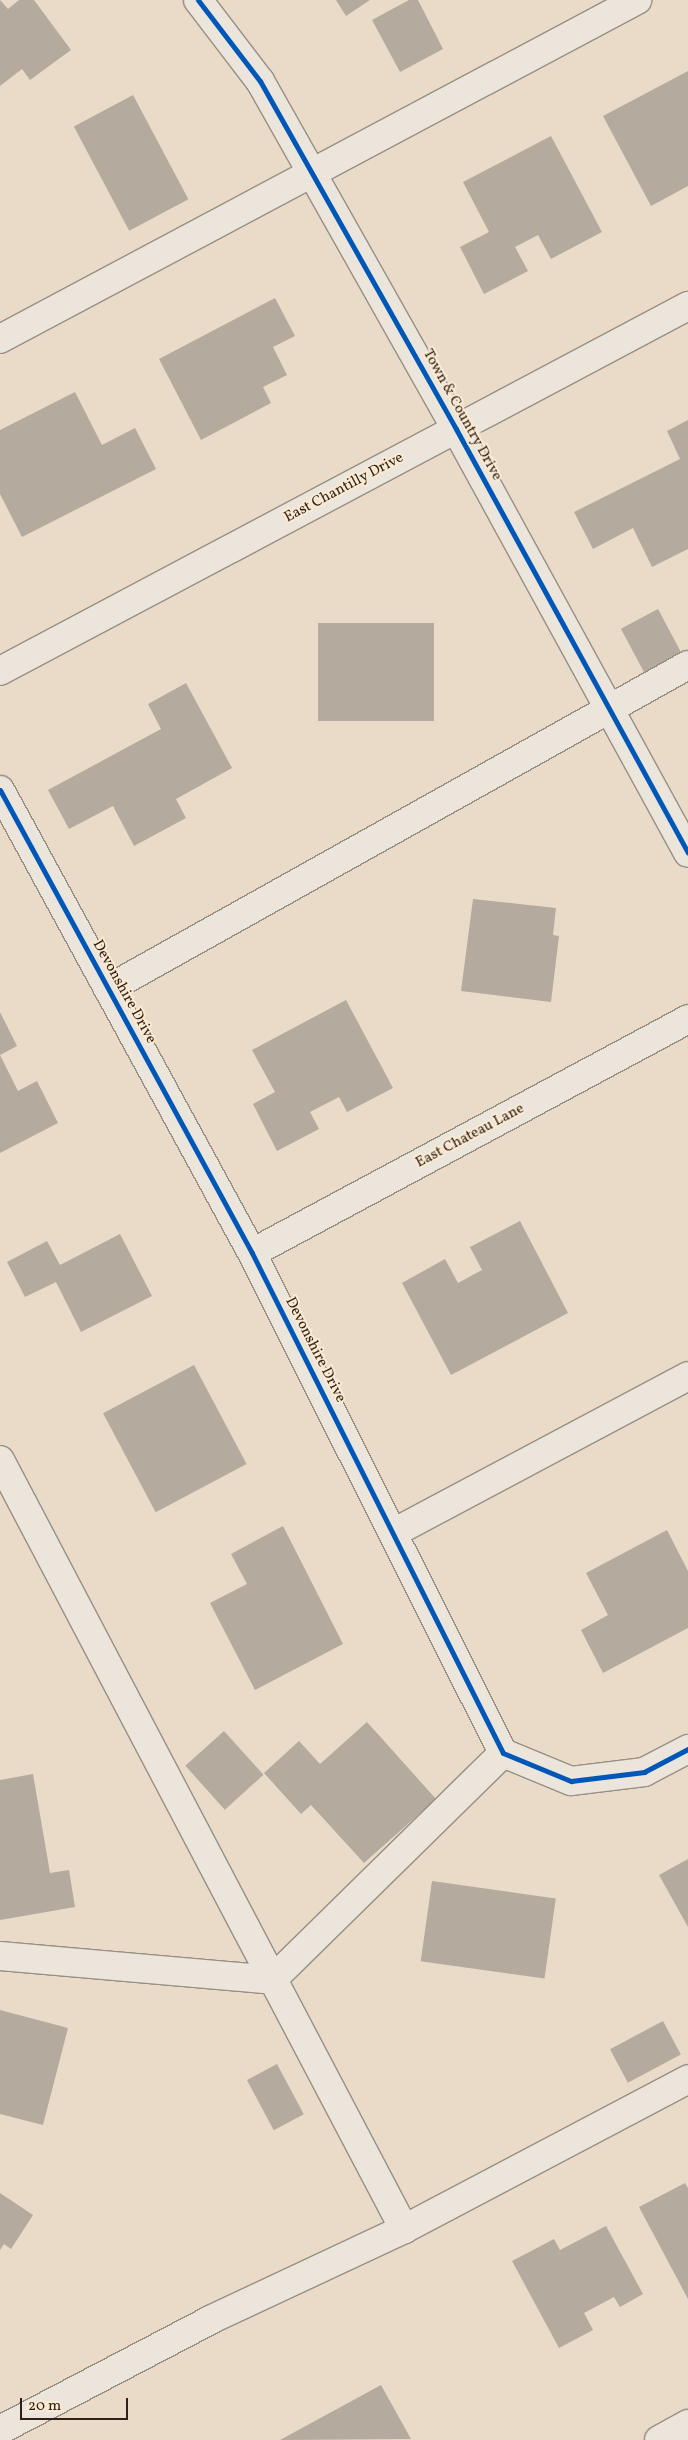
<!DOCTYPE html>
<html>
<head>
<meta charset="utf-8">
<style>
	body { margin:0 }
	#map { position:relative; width:688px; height:2440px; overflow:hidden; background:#e9dbc8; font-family:Vollkorn,serif }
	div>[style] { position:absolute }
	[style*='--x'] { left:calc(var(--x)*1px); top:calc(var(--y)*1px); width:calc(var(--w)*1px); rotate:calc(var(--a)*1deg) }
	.building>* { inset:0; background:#b4aa9d; transform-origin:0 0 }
	.roads { filter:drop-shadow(1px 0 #988f83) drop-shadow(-1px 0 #988f83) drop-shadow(0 1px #988f83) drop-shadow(0 -1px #988f83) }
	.minor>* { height:28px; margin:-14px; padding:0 14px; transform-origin:14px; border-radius:14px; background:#ece5dc }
	.cycleway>* { height:5px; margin:-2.5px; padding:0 2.5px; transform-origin:2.5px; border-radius:2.5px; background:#0057b8 }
	span { translate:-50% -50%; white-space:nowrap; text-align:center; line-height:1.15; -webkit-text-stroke:4px #faead2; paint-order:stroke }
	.street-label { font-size:15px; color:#2f1f16 }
	.scale { position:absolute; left:20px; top:2398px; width:108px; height:22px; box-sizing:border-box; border:2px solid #2f1f16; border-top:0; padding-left:6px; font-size:15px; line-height:18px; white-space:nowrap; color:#2f1f16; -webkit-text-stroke:4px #faead2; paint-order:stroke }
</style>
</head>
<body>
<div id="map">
	<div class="building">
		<div style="clip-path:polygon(0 0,8px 9px,19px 0,34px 0,71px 50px,30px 80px,22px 69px,0 86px)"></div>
		<div style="clip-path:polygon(336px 0,370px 0,346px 16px)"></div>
		<div style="clip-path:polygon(409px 0,418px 0,443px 49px,400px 72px,372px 20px)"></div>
		<div style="clip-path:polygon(688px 71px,688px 186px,651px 206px,603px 116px)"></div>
		<div style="left:133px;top:95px;width:118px;height:67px;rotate:62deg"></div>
		<div style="clip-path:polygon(551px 136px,602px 232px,551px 259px,538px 235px,515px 247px,528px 271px,484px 294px,460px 247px,489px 232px,463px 182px)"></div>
		<div style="clip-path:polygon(275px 298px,295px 336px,273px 347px,287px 375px,263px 387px,271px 403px,201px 440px,159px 359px)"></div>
		<div style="clip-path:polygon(75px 392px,102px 445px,135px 428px,156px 469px,22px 537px,0 494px,0 430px)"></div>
		<div style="clip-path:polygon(688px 420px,688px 549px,652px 567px,633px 528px,593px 549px,574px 512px,680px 459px,667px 431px)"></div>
		<div style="left:658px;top:609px;width:51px;height:42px;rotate:62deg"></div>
		<div style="left:318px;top:623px;width:116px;height:98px"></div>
		<div style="clip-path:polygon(186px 683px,232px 768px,176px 799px,186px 818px,134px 846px,113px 806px,69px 829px,48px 790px,161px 729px,148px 704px)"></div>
		<div style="clip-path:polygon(473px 899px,556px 908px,553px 935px,559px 936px,551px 1002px,461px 991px)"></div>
		<div style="clip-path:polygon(346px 1000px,393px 1088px,347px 1112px,339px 1097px,310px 1112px,319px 1129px,277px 1151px,253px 1104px,275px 1092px,252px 1050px)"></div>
		<div style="clip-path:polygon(0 1012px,17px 1046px,0 1055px)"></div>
		<div style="clip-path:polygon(0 1055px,18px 1091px,37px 1081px,58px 1123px,0 1153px)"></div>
		<div style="clip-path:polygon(520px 1221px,568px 1313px,451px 1375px,402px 1283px,445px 1259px,458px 1283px,482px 1270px,470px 1247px)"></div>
		<div style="clip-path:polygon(120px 1234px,152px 1296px,81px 1332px,56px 1282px,25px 1297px,7px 1262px,47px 1241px,60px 1265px)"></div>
		<div style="left:194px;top:1365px;width:112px;height:103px;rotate:62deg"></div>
		<div style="clip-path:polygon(283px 1526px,343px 1644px,255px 1690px,210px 1603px,247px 1584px,231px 1554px)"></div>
		<div style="clip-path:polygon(667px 1530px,688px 1571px,688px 1628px,603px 1673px,581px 1630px,608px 1615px,586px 1573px)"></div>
		<div style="clip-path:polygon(367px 1722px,436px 1799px,364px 1863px,311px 1805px,301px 1814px,264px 1773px,299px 1741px,320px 1764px)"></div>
		<div style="left:224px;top:1731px;width:59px;height:52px;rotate:48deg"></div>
		<div style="clip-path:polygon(33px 1774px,50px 1873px,69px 1870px,75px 1907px,0 1920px,0 1780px)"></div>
		<div style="clip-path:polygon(688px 1859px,688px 1927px,659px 1875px)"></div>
		<div style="left:432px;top:1881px;width:125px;height:81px;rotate:8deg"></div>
		<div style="clip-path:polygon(0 2010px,68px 2028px,43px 2125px,0 2114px)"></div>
		<div style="left:663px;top:2021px;width:38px;height:60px;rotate:62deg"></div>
		<div style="left:277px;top:2064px;width:57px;height:34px;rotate:62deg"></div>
		<div style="clip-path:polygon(685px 2183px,688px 2188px,688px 2299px,639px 2207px)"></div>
		<div style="clip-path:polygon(0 2193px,33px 2215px,11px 2249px,4px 2244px,0 2250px)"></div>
		<div style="clip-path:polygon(606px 2226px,643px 2294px,620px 2307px,614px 2297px,584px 2313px,593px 2330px,559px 2348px,512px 2261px,554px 2239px,560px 2250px)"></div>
		<div style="clip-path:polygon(381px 2385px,411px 2439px,280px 2440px)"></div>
	</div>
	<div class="roads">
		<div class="minor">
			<div style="--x:198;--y:0;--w:102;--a:52.6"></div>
			<div style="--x:260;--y:81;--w:399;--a:60.6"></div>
			<div style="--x:456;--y:429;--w:483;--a:61.3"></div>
			<div style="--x:0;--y:339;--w:722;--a:-28.02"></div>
			<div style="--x:0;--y:671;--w:779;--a:-27.95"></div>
			<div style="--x:0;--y:790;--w:527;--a:61.44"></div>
			<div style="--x:252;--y:1253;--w:559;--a:63.34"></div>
			<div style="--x:503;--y:1753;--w:74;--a:22.4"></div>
			<div style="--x:571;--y:1781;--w:74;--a:-7"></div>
			<div style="--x:644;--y:1772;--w:50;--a:-27.6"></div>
			<div style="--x:108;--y:989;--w:664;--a:-29.19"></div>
			<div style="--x:252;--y:1253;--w:495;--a:-28.2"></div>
			<div style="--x:0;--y:1460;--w:869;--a:62.28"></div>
			<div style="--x:393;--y:1533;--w:334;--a:-28"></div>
			<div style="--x:0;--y:1956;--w:273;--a:5"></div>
			<div style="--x:272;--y:1980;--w:324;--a:-44.5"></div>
			<div style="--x:0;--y:2430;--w:237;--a:-27.6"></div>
			<div style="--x:210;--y:2320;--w:214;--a:-25.1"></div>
			<div style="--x:404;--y:2229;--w:321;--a:-27.8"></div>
			<div style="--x:659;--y:2440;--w:33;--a:-29"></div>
		</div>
	</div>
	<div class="cycleway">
		<div style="--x:198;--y:0;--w:102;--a:52.6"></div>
		<div style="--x:260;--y:81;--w:399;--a:60.6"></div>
		<div style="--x:456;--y:429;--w:483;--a:61.3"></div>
		<div style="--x:0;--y:790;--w:527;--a:61.44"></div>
		<div style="--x:252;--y:1253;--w:559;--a:63.34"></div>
		<div style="--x:503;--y:1753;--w:74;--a:22.4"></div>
		<div style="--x:571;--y:1781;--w:74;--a:-7"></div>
		<div style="--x:644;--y:1772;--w:50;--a:-27.6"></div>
	</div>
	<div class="street-label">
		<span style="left:462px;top:415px;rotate:61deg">Town &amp; Country Drive</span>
		<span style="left:344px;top:488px;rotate:-28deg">East Chantilly Drive</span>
		<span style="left:124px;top:992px;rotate:61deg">Devonshire Drive</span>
		<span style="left:470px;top:1136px;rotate:-28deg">East Chateau Lane</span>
		<span style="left:315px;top:1350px;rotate:63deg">Devonshire Drive</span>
	</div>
	<div class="scale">20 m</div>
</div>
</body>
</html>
